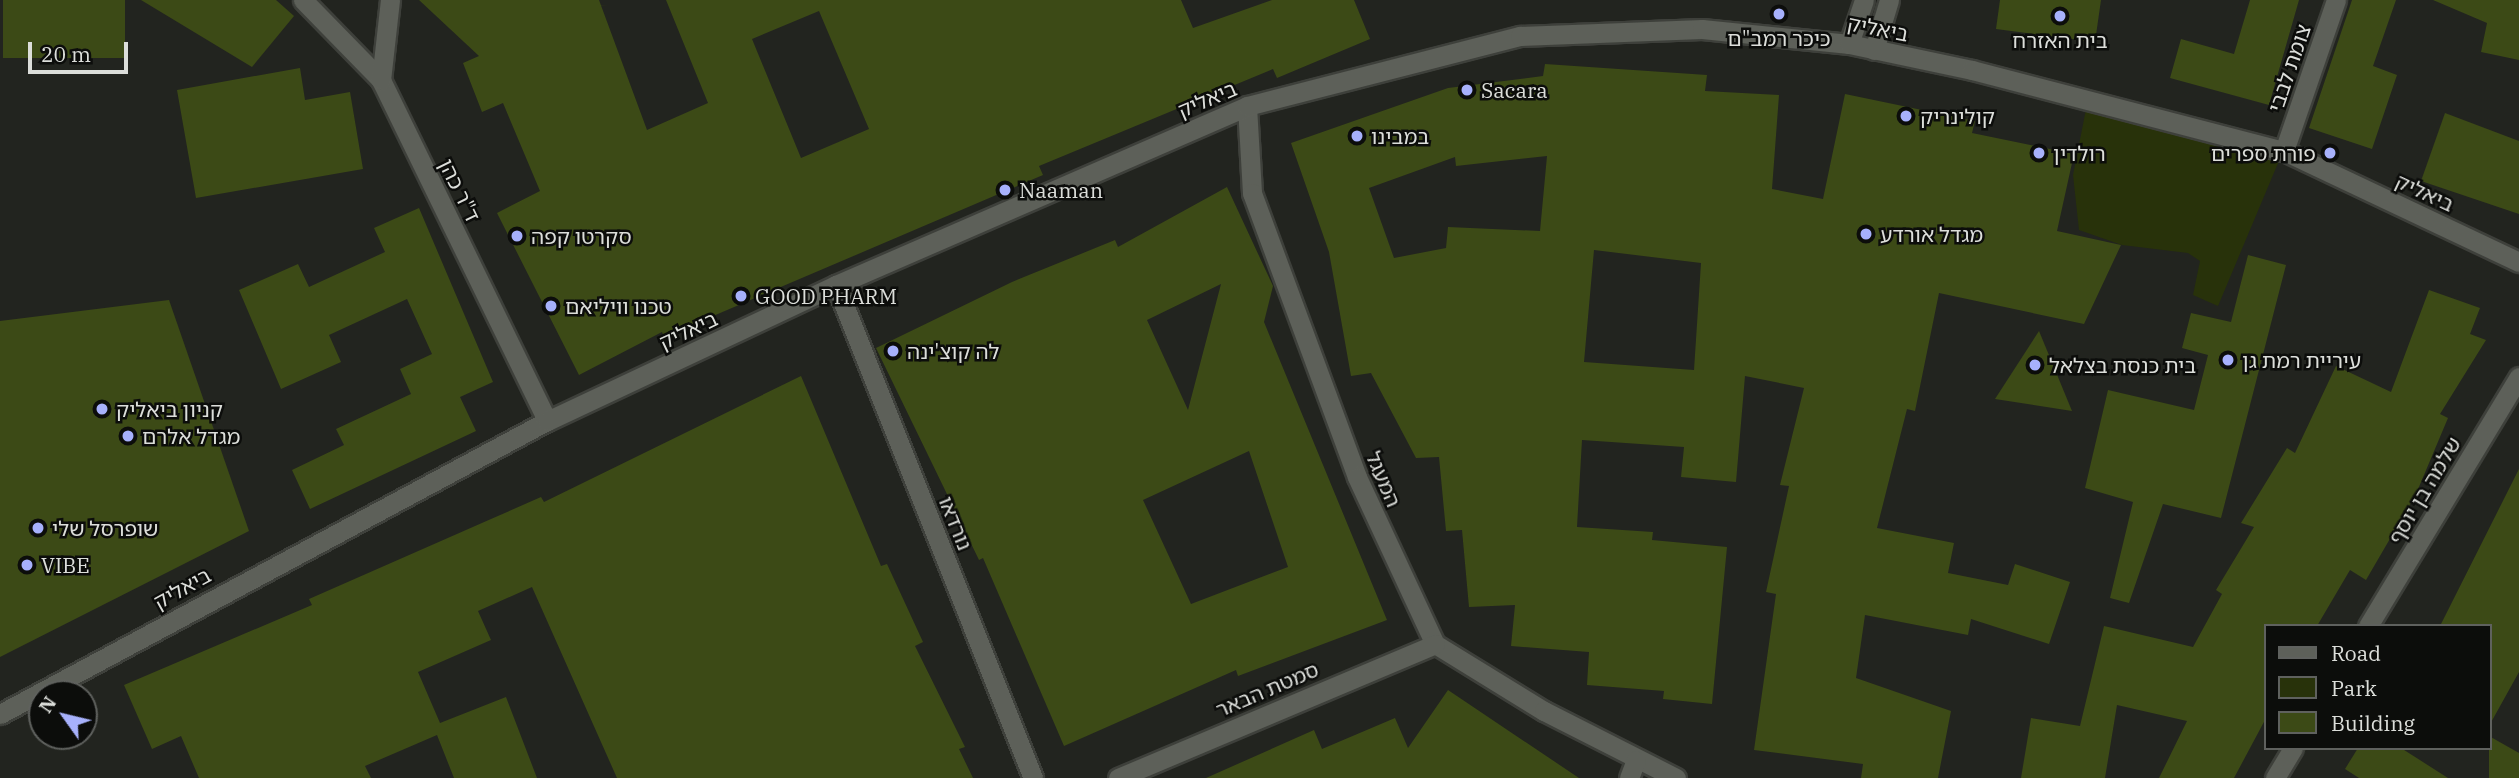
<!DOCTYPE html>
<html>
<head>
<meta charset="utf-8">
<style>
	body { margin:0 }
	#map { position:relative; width:2519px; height:778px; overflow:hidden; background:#22241f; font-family:"IBM Plex Serif","Noto Sans Hebrew",serif }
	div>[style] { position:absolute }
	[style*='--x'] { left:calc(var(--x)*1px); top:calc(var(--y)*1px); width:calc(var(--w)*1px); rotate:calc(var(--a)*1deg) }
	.green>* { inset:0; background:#28320a }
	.building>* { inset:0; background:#3c4a16; transform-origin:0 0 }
	.roads { filter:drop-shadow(2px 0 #3e403b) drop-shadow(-2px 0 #3e403b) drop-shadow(0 2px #3e403b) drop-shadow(0 -2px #3e403b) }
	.minor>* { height:19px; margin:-9.5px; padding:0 9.5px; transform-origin:9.5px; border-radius:9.5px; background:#5d6059 }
	.tertiary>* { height:19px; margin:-9.5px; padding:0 9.5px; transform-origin:9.5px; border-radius:9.5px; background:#5d6059 }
	.dots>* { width:19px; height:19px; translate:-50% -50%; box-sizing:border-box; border:4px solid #0c0d0b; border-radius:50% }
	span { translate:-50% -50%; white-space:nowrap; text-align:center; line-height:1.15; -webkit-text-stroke:5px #0c0d0b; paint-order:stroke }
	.street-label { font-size:21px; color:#dcdeda }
	.poi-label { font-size:21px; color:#dcdeda }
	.left { translate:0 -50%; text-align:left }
	.right { translate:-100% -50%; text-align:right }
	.legend { position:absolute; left:2264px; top:624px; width:228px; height:126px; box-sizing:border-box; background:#0c0d0b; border:2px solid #5f615e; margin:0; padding:9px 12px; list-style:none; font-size:21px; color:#dcdeda }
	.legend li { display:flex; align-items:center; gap:14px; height:35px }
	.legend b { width:35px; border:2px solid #5f615e }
	.north { position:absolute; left:28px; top:680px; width:70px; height:70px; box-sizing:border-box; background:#0c0d0b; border:2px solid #5f615e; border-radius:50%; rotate:304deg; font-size:19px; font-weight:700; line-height:28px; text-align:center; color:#dcdeda }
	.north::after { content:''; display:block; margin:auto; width:24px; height:32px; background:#a7b1fc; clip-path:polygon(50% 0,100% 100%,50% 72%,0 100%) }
	.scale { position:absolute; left:28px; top:42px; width:100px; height:32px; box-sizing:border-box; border:4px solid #dcdeda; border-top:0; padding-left:9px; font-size:21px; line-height:24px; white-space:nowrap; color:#dcdeda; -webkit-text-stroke:5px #0c0d0b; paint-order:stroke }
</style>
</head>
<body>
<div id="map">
	<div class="green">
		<div style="clip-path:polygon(2087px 104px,2281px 156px,2218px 306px,2193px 295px,2200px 261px,2188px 253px,2122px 245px,2079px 230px,2073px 175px)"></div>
	</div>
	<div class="building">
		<div style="left:3px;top:0;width:122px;height:58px"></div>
		<div style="clip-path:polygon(141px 0,276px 0,294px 16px,252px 67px)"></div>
		<div style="clip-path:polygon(evenodd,419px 0,599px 0,647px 130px,708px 103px,666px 0,1181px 0,1193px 28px,1272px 0,1354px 0,1370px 39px,1277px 78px,1273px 69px,1039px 166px,1043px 175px,664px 337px,662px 332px,579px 375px,497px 213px,540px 191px,503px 103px,482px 112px,463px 63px,479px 56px,419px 0,819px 11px,869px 129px,801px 158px,752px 39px,819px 11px)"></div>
		<div style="clip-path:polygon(2000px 0,2101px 0,2095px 42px,1996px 29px)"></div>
		<div style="clip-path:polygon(2250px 0,2299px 0,2269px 105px,2170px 78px,2181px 39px,2234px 54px)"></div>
		<div style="clip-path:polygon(2352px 0,2396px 0,2373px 66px,2397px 75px,2372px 149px,2309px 128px)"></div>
		<div style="clip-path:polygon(2433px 0,2519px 0,2519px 60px,2481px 52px,2487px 23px)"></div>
		<div style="clip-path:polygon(evenodd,1545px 64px,1707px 75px,1705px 91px,1779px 95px,1772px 189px,1823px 199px,1845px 94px,1975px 121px,1972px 133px,2074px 154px,2057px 231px,2121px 245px,2084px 324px,1939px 293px,1915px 411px,1907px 409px,1877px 528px,1954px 543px,1948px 573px,2008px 585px,2015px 564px,2070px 582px,2049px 644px,1971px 619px,1968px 635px,1865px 615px,1856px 678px,1951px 711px,1938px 778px,1861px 778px,1863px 764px,1754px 750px,1776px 594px,1766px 592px,1789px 486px,1780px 485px,1804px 388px,1745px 376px,1736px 482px,1681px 477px,1684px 447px,1582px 440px,1577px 527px,1653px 532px,1652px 540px,1727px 547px,1712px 704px,1663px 699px,1664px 691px,1587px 685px,1589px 652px,1511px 646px,1515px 605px,1469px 607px,1462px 530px,1446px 531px,1439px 457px,1416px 458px,1371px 373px,1351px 376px,1329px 252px,1291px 143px,1448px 88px,1543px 76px,1545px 64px,1547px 156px,1540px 231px,1448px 227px,1446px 248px,1394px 258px,1369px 188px,1455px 157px,1456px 166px,1547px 156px,1545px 64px,1594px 250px,1701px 263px,1694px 370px,1584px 362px,1594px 250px)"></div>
		<div style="clip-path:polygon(300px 68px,305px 100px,350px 92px,363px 169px,196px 198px,177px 90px)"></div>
		<div style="clip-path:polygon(2445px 113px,2519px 141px,2519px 214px,2421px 181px)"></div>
		<div style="clip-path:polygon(evenodd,1227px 187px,1273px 286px,1264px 322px,1387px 620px,1238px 676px,1236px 670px,1064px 746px,983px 558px,979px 560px,876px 348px,1012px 282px,1115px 240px,1118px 247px,1227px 187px,1221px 284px,1188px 410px,1147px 320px,1221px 284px,1227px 187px,1249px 451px,1288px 567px,1191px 604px,1143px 500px,1249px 451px)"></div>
		<div style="clip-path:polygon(419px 208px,493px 382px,460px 397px,476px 431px,310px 509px,292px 470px,344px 445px,336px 429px,411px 394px,400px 369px,432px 354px,407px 299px,329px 335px,341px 362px,281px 389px,239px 290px,298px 264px,309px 287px,385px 252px,374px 228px)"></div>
		<div style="clip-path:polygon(2248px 255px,2286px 265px,2221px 518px,2163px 504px,2129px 603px,2110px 598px,2133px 502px,2085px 488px,2108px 390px,2194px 410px,2208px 355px,2182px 348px,2191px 313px,2231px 322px)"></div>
		<div style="clip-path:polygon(2429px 290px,2480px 308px,2470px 334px,2486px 340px,2440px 414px,2448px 418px,2416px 494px,2366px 580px,2350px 570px,2317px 626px,2265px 626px,2265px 720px,2234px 778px,2159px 778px,2187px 721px,2117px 705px,2105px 778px,2021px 778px,2031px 718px,2080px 726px,2104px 626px,2193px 647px,2222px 594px,2216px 590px,2254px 527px,2241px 523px,2287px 448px,2295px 453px,2336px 366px,2391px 392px)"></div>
		<div style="clip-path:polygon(169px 300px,249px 531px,0 657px,0 321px)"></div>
		<div style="clip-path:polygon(2039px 331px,2072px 411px,1995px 399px)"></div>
		<div style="clip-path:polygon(801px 376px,881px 566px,887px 564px,923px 642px,915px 646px,965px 747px,959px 749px,973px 778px,617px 778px,532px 587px,478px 611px,491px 640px,418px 672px,440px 723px,506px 697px,537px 778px,454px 778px,437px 735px,365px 766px,371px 778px,199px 778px,181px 736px,152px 749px,124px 685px,312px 605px,309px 599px,491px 519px,541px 497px,544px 502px)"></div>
		<div style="clip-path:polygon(2519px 469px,2519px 672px,2489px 726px,2489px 626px,2440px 626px)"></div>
		<div style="clip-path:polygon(1448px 690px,1579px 778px,1206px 778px,1314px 730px,1322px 749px,1395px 718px,1408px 748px)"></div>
		<div style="clip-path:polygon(2489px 736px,2519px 753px,2519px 778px,2489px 778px)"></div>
		<div style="clip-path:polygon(2358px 748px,2401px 748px,2448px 778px,2359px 778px,2345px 769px)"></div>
	</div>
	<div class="roads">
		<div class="minor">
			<div style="--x:303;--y:0;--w:112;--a:45.7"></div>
			<div style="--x:381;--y:80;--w:379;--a:64"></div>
			<div style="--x:381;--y:80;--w:81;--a:-83.6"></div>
			<div style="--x:1247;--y:106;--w:87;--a:86.7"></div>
			<div style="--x:1252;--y:193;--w:303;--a:69.7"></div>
			<div style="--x:1357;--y:477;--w:184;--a:65"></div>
			<div style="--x:1435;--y:644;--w:128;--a:31.6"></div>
			<div style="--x:1544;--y:711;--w:148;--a:26.9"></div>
			<div style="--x:2284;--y:151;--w:160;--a:-71"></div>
			<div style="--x:836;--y:285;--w:531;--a:68.22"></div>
			<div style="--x:2368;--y:626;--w:291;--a:-58.8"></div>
			<div style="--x:1118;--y:778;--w:344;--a:-22.9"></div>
			<div style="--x:1629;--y:778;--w:19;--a:-69"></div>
			<div style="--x:2275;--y:778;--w:35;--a:-59"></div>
		</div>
		<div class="tertiary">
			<div style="--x:1849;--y:44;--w:46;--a:-71.2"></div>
			<div style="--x:1874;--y:50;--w:52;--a:-73.3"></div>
			<div style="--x:0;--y:714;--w:621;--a:-28.18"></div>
			<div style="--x:547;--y:421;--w:319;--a:-25.2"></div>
			<div style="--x:836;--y:285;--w:448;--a:-23.5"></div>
			<div style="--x:1247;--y:106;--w:282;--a:-14.4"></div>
			<div style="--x:1520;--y:36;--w:182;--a:-2.2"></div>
			<div style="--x:1702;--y:29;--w:148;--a:5.8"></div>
			<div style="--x:1849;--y:44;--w:126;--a:11.9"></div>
			<div style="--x:1972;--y:70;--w:322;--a:14.6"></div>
			<div style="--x:2284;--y:151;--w:260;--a:25.3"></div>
		</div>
	</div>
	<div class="dots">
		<div style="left:1779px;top:14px;background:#a7b1fc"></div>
		<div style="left:2060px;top:16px;background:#a7b1fc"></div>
		<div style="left:1467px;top:90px;background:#a7b1fc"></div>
		<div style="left:1906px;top:116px;background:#a7b1fc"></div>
		<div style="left:1357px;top:136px;background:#a7b1fc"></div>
		<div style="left:2039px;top:153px;background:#a7b1fc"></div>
		<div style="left:2330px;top:153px;background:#a7b1fc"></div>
		<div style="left:1005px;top:190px;background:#a7b1fc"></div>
		<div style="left:1866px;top:234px;background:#a7b1fc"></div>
		<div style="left:517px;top:236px;background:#a7b1fc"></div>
		<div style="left:741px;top:296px;background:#a7b1fc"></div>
		<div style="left:551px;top:306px;background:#a7b1fc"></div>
		<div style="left:893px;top:351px;background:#a7b1fc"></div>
		<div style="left:2228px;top:360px;background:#a7b1fc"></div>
		<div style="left:2035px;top:365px;background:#a7b1fc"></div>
		<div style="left:102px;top:409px;background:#a7b1fc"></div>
		<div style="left:128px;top:436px;background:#a7b1fc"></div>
		<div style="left:38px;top:528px;background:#a7b1fc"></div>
		<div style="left:27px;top:565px;background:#a7b1fc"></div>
	</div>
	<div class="street-label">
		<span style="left:1878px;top:28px;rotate:11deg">ביאליק</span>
		<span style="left:2289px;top:68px;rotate:-71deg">צומת לבבי</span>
		<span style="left:1207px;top:99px;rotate:-23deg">ביאליק</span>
		<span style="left:460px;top:190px;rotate:64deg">ד"ר כהן</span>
		<span style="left:2425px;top:192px;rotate:25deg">ביאליק</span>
		<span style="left:688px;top:330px;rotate:-25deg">ביאליק</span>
		<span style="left:1384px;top:479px;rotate:67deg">המעגל</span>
		<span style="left:2424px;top:490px;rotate:-59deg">שלמה בן יוסף</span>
		<span style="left:956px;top:523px;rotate:68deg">נורדאו</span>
		<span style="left:182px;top:588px;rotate:-29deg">ביאליק</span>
		<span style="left:1267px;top:689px;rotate:-23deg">סמטת הבאר</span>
	</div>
	<div class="poi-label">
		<span style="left:1779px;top:38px">כיכר רמב"ם</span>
		<span style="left:2060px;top:40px">בית האזרח</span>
		<span class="left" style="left:1481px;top:90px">Sacara</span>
		<span class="left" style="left:1920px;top:116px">קולינריק</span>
		<span class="left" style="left:1371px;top:136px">במבינו</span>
		<span class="left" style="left:2053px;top:153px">רולדין</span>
		<span class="right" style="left:2316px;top:153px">פורת ספרים</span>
		<span class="left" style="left:1019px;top:190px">Naaman</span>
		<span class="left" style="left:1880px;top:234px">מגדל אורדע</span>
		<span class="left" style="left:531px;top:236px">סקרטו קפה</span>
		<span class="left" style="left:755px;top:296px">GOOD PHARM</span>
		<span class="left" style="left:565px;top:306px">טכנו וויליאם</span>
		<span class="left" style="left:907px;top:351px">לה קוצ'ינה</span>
		<span class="left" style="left:2242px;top:360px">עיריית רמת גן</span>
		<span class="left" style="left:2049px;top:365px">בית כנסת בצלאל</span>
		<span class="left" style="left:116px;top:409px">קניון ביאליק</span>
		<span class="left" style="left:142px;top:436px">מגדל אלרם</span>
		<span class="left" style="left:52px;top:528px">שופרסל שלי</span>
		<span class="left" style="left:41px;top:565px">VIBE</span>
	</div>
	<ul class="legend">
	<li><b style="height:9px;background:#5d6059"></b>Road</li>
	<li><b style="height:19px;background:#28320a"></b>Park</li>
	<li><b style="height:19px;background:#3c4a16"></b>Building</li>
	</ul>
	<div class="north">N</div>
	<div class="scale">20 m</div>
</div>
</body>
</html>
